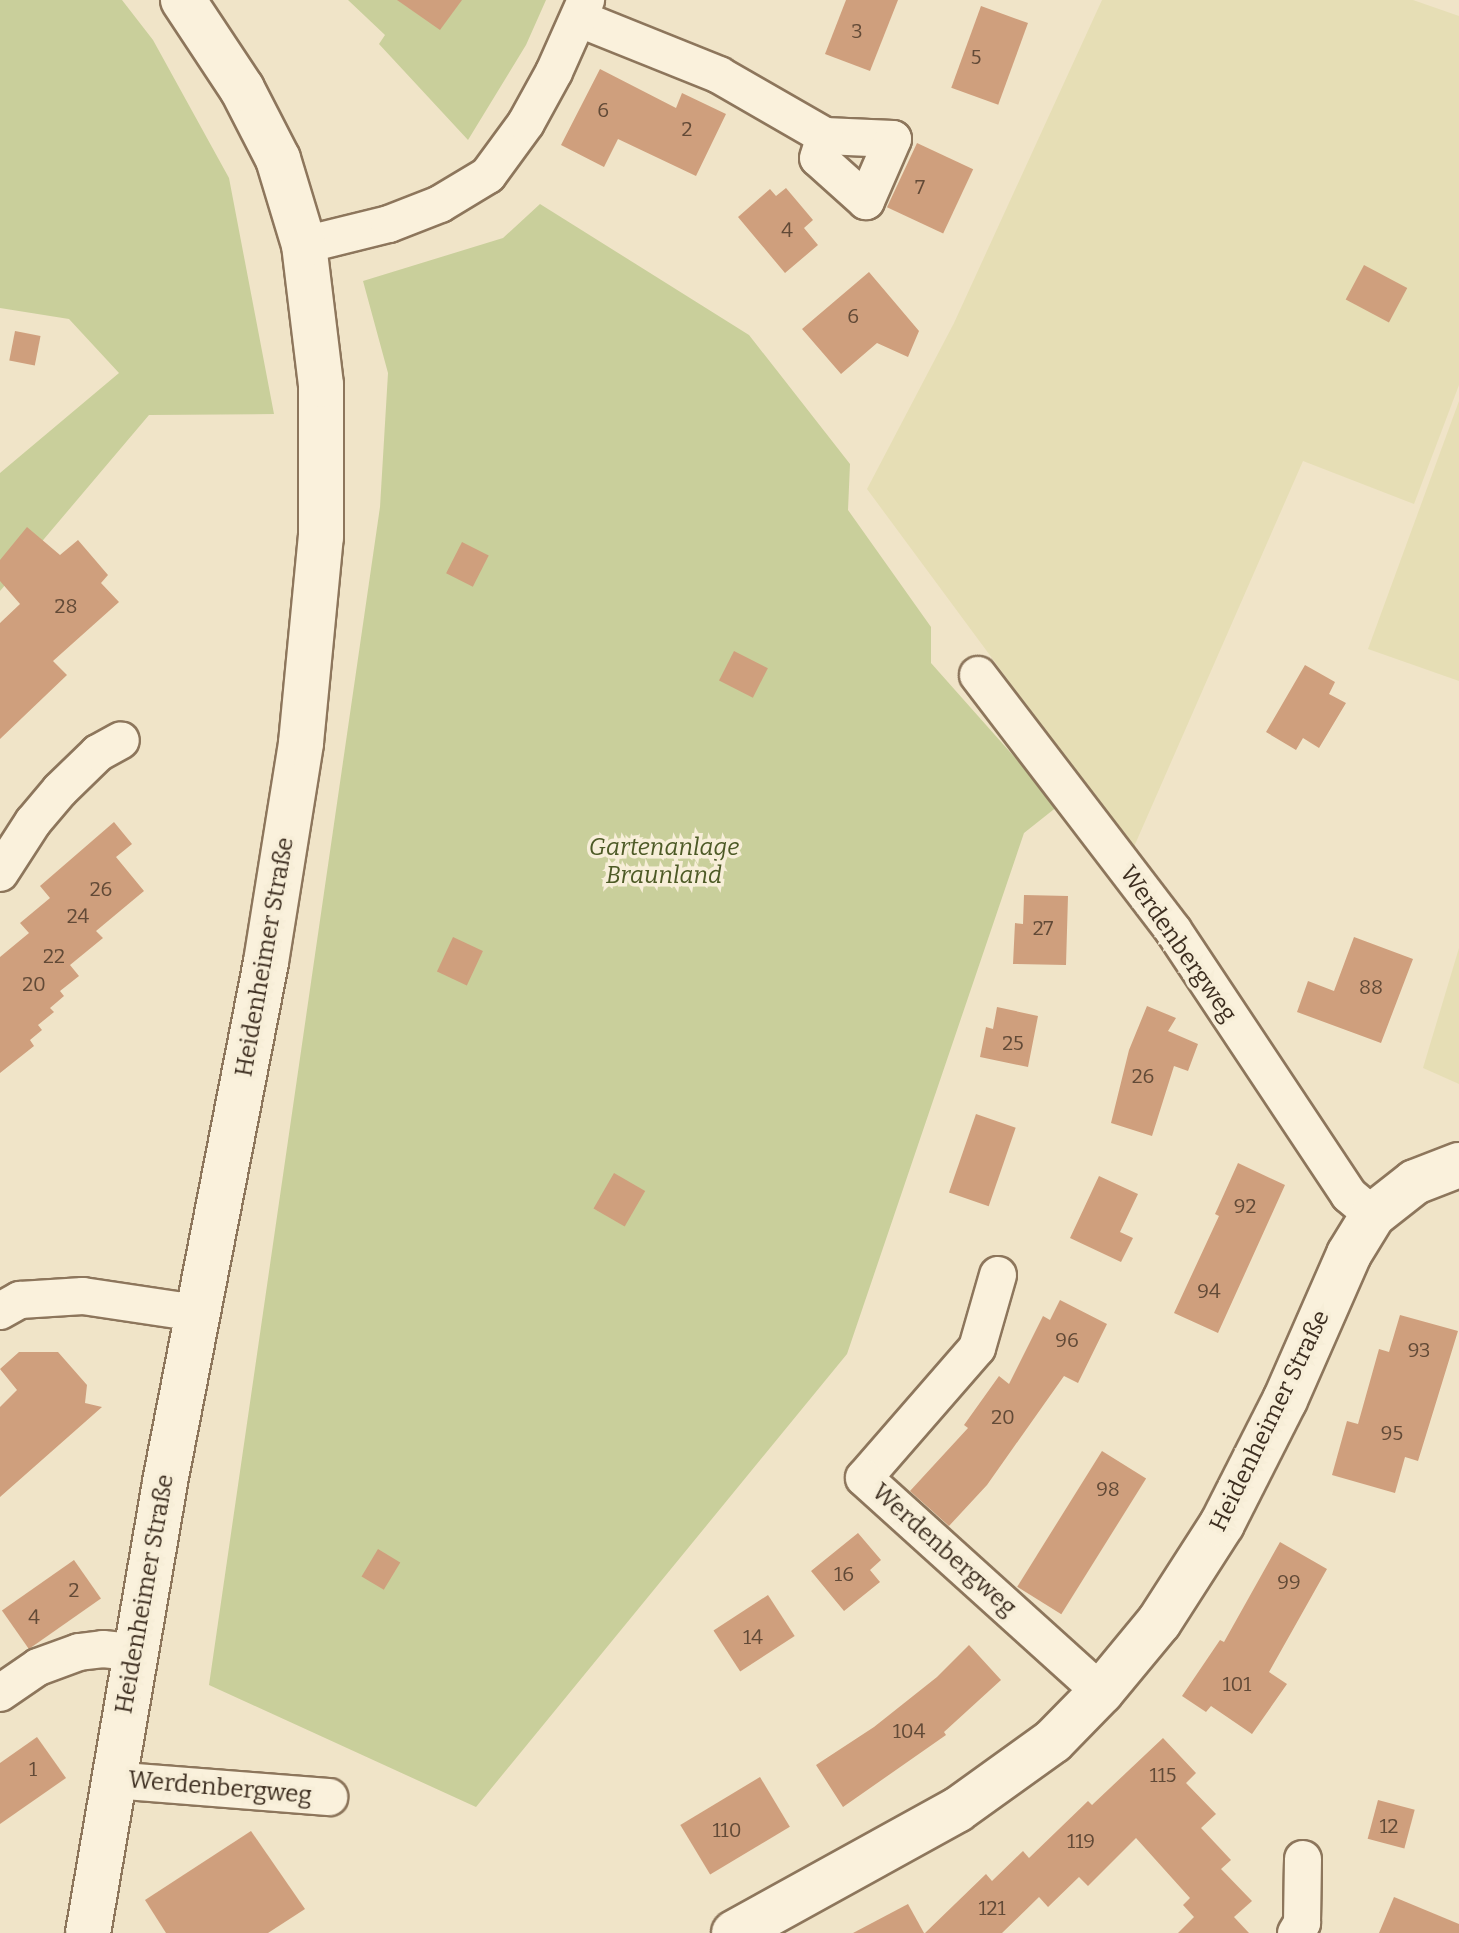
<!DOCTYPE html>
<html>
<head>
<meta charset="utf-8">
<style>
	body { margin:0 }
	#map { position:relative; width:1459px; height:1933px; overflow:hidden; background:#f0e4c8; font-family:Bitter,serif }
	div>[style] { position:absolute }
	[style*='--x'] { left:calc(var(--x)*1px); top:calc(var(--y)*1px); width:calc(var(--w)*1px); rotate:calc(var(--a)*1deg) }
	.farmland>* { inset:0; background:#e6deb5 }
	.green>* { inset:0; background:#c9cf9b }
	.building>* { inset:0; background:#cf9f7d; transform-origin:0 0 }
	.roads { filter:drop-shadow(2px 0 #8d765c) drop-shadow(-2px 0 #8d765c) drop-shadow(0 2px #8d765c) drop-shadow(0 -2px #8d765c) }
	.minor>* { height:36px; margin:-18px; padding:0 18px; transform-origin:18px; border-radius:18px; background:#faf1dc }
	.secondary>* { height:44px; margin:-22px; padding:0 22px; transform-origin:22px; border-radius:22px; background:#faf1dc }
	span { translate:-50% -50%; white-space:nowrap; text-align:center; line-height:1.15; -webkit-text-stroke:7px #f7eed8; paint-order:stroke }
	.number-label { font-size:20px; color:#624a37 }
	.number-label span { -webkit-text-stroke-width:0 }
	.park-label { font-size:24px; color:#4d5a26; font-style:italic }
	.street-label { font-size:24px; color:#3d2e20 }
</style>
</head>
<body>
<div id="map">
	<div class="farmland">
		<div style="clip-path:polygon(1102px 0,1413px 0,1459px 16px,1459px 385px,1414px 504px,1303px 461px,1133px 849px,867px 489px,954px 323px)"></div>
		<div style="clip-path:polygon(1459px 401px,1459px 681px,1368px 649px)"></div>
		<div style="clip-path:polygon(1459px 948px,1459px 1084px,1423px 1068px)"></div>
	</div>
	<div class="green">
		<div style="clip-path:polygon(0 0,122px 0,153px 40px,229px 178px,274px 414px,149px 415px,0 591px,0 473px,119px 373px,69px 319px,0 308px)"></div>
		<div style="clip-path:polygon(348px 0,546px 0,526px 45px,468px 140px,379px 44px,385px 35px)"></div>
		<div style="clip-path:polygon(540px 204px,749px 335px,850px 464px,848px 510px,931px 627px,931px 663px,1058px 806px,1024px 833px,847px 1354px,476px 1807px,209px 1685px,380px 507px,388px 373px,363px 281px,503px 238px)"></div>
	</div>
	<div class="building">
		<div style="clip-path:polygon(397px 0,462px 0,440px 30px)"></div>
		<div style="clip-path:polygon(846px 0,898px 0,870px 71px,825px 54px)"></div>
		<div style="left:981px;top:6px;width:50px;height:87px;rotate:20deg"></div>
		<div style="clip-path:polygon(600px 69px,676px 108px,682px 93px,726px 114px,696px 176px,618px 139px,604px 167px,561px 145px)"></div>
		<div style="left:917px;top:143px;width:62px;height:71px;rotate:25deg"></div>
		<div style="clip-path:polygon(786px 188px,813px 220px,804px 228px,818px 245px,785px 273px,738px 217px,770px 189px,776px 196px)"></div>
		<div style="left:1364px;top:265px;width:49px;height:39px;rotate:28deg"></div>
		<div style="clip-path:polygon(869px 272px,919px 331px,908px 357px,877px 343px,841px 374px,802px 329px)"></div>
		<div style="left:15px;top:331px;width:26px;height:30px;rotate:11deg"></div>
		<div style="clip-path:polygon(27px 527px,60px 555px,78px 540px,108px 575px,101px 583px,119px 602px,53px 661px,67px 675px,0 739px,0 623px,20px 604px,0 581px,0 560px)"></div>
		<div style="left:462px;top:542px;width:30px;height:35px;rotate:27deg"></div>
		<div style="left:734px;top:651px;width:38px;height:33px;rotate:27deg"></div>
		<div style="clip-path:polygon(1305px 665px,1335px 682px,1329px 694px,1346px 703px,1319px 748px,1303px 738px,1296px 750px,1266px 732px)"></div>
		<div style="clip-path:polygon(114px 822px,132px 844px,116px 857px,144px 891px,96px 931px,103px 938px,70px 965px,79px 976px,60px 991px,64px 996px,50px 1008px,54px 1012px,38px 1025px,42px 1030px,30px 1040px,34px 1046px,0 1073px,0 957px,29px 933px,20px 923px,50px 898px,40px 886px)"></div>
		<div style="clip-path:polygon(1024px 895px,1068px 896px,1066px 965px,1013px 964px,1015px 923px,1023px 924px)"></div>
		<div style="left:453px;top:937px;width:33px;height:38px;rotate:25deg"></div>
		<div style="clip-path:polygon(1354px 937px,1413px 959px,1381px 1043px,1297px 1012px,1308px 981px,1334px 991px)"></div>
		<div style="clip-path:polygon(1147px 1006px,1176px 1018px,1168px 1031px,1198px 1044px,1188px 1071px,1174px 1066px,1152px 1136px,1111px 1123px,1129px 1050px)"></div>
		<div style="clip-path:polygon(997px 1007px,1038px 1016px,1028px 1067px,980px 1057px,986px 1027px,993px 1029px)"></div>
		<div style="left:976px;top:1114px;width:42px;height:83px;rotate:19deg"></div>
		<div style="clip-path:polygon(1238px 1163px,1285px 1185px,1218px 1333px,1174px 1313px,1219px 1216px,1215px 1214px)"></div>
		<div style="left:614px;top:1173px;width:36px;height:41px;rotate:30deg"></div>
		<div style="clip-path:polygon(1099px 1176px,1138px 1194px,1120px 1232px,1133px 1238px,1121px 1262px,1070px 1238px)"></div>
		<div style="clip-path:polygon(1060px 1300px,1107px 1324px,1078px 1383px,1064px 1376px,987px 1485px,949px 1526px,910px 1491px,968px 1428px,964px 1425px,999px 1376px,1009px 1384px,1043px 1316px,1050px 1320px)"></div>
		<div style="clip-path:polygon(1400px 1315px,1458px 1331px,1418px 1461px,1405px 1457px,1395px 1493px,1332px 1475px,1347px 1421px,1358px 1424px,1379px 1349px,1389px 1352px)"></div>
		<div style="clip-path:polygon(19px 1352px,58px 1352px,87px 1385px,85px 1403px,102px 1407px,0 1497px,0 1407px,17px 1390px,0 1369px)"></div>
		<div style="left:1102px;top:1451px;width:52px;height:160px;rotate:32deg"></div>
		<div style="clip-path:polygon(858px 1533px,881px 1560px,870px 1570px,880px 1582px,844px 1611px,811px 1571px)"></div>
		<div style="clip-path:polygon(1280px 1542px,1327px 1569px,1269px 1672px,1287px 1684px,1252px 1734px,1211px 1706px,1206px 1712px,1182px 1696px,1220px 1640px,1224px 1642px)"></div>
		<div style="left:378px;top:1549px;width:26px;height:32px;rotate:31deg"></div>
		<div style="left:74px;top:1560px;width:47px;height:88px;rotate:55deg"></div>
		<div style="left:768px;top:1595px;width:49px;height:65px;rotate:57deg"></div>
		<div style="clip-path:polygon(969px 1645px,1001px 1680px,944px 1732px,946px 1735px,843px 1807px,816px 1765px,874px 1727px,937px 1677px)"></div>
		<div style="clip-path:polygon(37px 1737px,66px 1778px,0 1824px,0 1763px)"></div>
		<div style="clip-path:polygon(1163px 1738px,1196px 1773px,1186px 1783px,1216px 1814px,1201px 1828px,1231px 1860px,1221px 1869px,1252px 1901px,1234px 1917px,1249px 1933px,1178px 1933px,1194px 1917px,1183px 1905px,1190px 1898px,1136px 1838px,1088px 1886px,1079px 1877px,1048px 1907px,1039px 1897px,1002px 1933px,925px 1933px,986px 1874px,992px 1881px,1023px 1851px,1029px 1858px,1088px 1801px,1092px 1805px)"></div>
		<div style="left:760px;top:1777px;width:58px;height:93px;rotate:59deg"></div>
		<div style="left:1378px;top:1800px;width:38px;height:40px;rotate:15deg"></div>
		<div style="clip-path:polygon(251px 1831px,305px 1909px,268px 1933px,166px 1933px,145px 1900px)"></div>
		<div style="clip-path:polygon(1394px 1897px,1459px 1924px,1459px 1933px,1379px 1933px)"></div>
		<div style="clip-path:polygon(908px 1904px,924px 1933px,853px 1933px)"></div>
	</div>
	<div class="roads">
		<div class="minor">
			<div style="--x:580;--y:19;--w:150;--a:21.9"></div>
			<div style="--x:719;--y:75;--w:122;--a:29.9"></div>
			<div style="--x:825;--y:136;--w:68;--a:2.5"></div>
			<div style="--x:893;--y:139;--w:68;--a:113.5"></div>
			<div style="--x:866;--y:201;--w:64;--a:-138.1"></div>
			<div style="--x:818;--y:158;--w:23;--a:-72"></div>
			<div style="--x:304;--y:245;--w:88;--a:-13.9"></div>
			<div style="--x:389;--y:224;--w:55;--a:-21.4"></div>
			<div style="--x:440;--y:204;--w:56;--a:-31.1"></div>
			<div style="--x:488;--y:175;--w:64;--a:-53.8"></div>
			<div style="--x:526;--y:123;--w:58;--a:-61.2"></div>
			<div style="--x:554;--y:72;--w:79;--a:-66"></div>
			<div style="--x:978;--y:675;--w:321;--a:52.6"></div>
			<div style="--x:1173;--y:930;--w:318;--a:56.4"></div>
			<div style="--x:1349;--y:1195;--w:31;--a:40"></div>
			<div style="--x:0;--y:873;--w:61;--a:-57.1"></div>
			<div style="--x:33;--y:822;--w:42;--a:-49.8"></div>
			<div style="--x:60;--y:790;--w:53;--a:-44.2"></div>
			<div style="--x:98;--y:753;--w:26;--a:-29"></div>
			<div style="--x:998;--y:1275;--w:76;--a:106"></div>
			<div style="--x:977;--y:1348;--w:172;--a:131"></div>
			<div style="--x:864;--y:1478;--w:319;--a:42.1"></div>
			<div style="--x:0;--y:1311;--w:23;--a:-29"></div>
			<div style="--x:20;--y:1300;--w:63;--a:-3.6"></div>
			<div style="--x:83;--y:1296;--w:115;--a:8.5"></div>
			<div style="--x:0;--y:1693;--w:46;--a:-34.4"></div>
			<div style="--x:38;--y:1667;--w:44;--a:-20.1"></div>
			<div style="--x:79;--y:1652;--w:24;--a:-7"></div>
			<div style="--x:103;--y:1649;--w:31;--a:6"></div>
			<div style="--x:112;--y:1780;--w:218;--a:4.5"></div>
			<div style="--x:1296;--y:1933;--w:12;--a:-59"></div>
			<div style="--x:1302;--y:1923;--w:64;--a:-89.1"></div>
		</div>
		<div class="secondary">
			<div style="--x:88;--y:1933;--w:458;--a:-80.3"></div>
			<div style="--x:165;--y:1482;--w:530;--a:-79.01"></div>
			<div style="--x:266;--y:962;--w:222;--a:-80.9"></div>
			<div style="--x:301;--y:743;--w:207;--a:-84.5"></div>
			<div style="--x:321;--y:537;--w:152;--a:-90"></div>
			<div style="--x:321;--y:385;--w:141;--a:-96.9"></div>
			<div style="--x:304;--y:245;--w:90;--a:-106.8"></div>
			<div style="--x:278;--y:159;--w:79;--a:-117.2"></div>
			<div style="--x:242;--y:89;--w:107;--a:-123.5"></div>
			<div style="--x:734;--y:1933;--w:255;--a:-28.9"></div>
			<div style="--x:957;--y:1810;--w:118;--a:-35.7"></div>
			<div style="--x:1053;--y:1741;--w:69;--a:-45.6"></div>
			<div style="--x:1101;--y:1692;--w:91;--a:-50.4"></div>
			<div style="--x:1159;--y:1622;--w:117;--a:-57.3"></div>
			<div style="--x:1222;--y:1524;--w:139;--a:-63.1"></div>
			<div style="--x:1285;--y:1400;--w:159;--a:-66.3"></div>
			<div style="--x:1349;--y:1254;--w:46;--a:-58.4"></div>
			<div style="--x:1373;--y:1215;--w:53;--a:-38.2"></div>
			<div style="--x:1415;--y:1182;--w:47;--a:-21.1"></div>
		</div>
	</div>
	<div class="number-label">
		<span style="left:857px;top:31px">3</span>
		<span style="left:976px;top:57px">5</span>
		<span style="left:603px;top:110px">6</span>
		<span style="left:687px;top:129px">2</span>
		<span style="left:920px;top:187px">7</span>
		<span style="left:787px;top:230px">4</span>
		<span style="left:853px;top:316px">6</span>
		<span style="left:66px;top:606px">28</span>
		<span style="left:101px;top:889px">26</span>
		<span style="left:78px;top:916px">24</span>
		<span style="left:1043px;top:928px">27</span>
		<span style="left:54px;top:956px">22</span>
		<span style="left:34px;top:984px">20</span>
		<span style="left:1371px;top:987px">88</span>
		<span style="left:1013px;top:1043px">25</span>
		<span style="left:1143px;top:1076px">26</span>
		<span style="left:1245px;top:1206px">92</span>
		<span style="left:1209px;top:1291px">94</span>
		<span style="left:1067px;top:1340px">96</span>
		<span style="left:1419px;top:1350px">93</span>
		<span style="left:1003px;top:1417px">20</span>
		<span style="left:1392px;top:1433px">95</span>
		<span style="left:1108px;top:1489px">98</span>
		<span style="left:844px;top:1574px">16</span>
		<span style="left:1289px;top:1582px">99</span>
		<span style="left:74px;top:1590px">2</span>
		<span style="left:34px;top:1617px">4</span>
		<span style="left:753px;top:1637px">14</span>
		<span style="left:1237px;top:1684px">101</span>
		<span style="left:909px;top:1731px">104</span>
		<span style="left:33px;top:1769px">1</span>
		<span style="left:1163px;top:1775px">115</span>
		<span style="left:1389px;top:1826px">12</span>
		<span style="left:727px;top:1830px">110</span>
		<span style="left:1081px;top:1841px">119</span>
		<span style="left:992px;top:1908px">121</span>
	</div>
	<div class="park-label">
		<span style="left:664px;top:862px">Gartenanlage<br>Braunland</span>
	</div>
	<div class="street-label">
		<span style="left:1178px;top:944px;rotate:55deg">Werdenbergweg</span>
		<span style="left:265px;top:957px;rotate:-80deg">Heidenheimer Straße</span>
		<span style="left:1270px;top:1421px;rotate:-64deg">Heidenheimer Straße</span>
		<span style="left:944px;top:1550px;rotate:42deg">Werdenbergweg</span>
		<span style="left:145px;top:1594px;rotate:-80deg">Heidenheimer Straße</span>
		<span style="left:220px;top:1788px;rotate:5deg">Werdenbergweg</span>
	</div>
</div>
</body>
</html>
